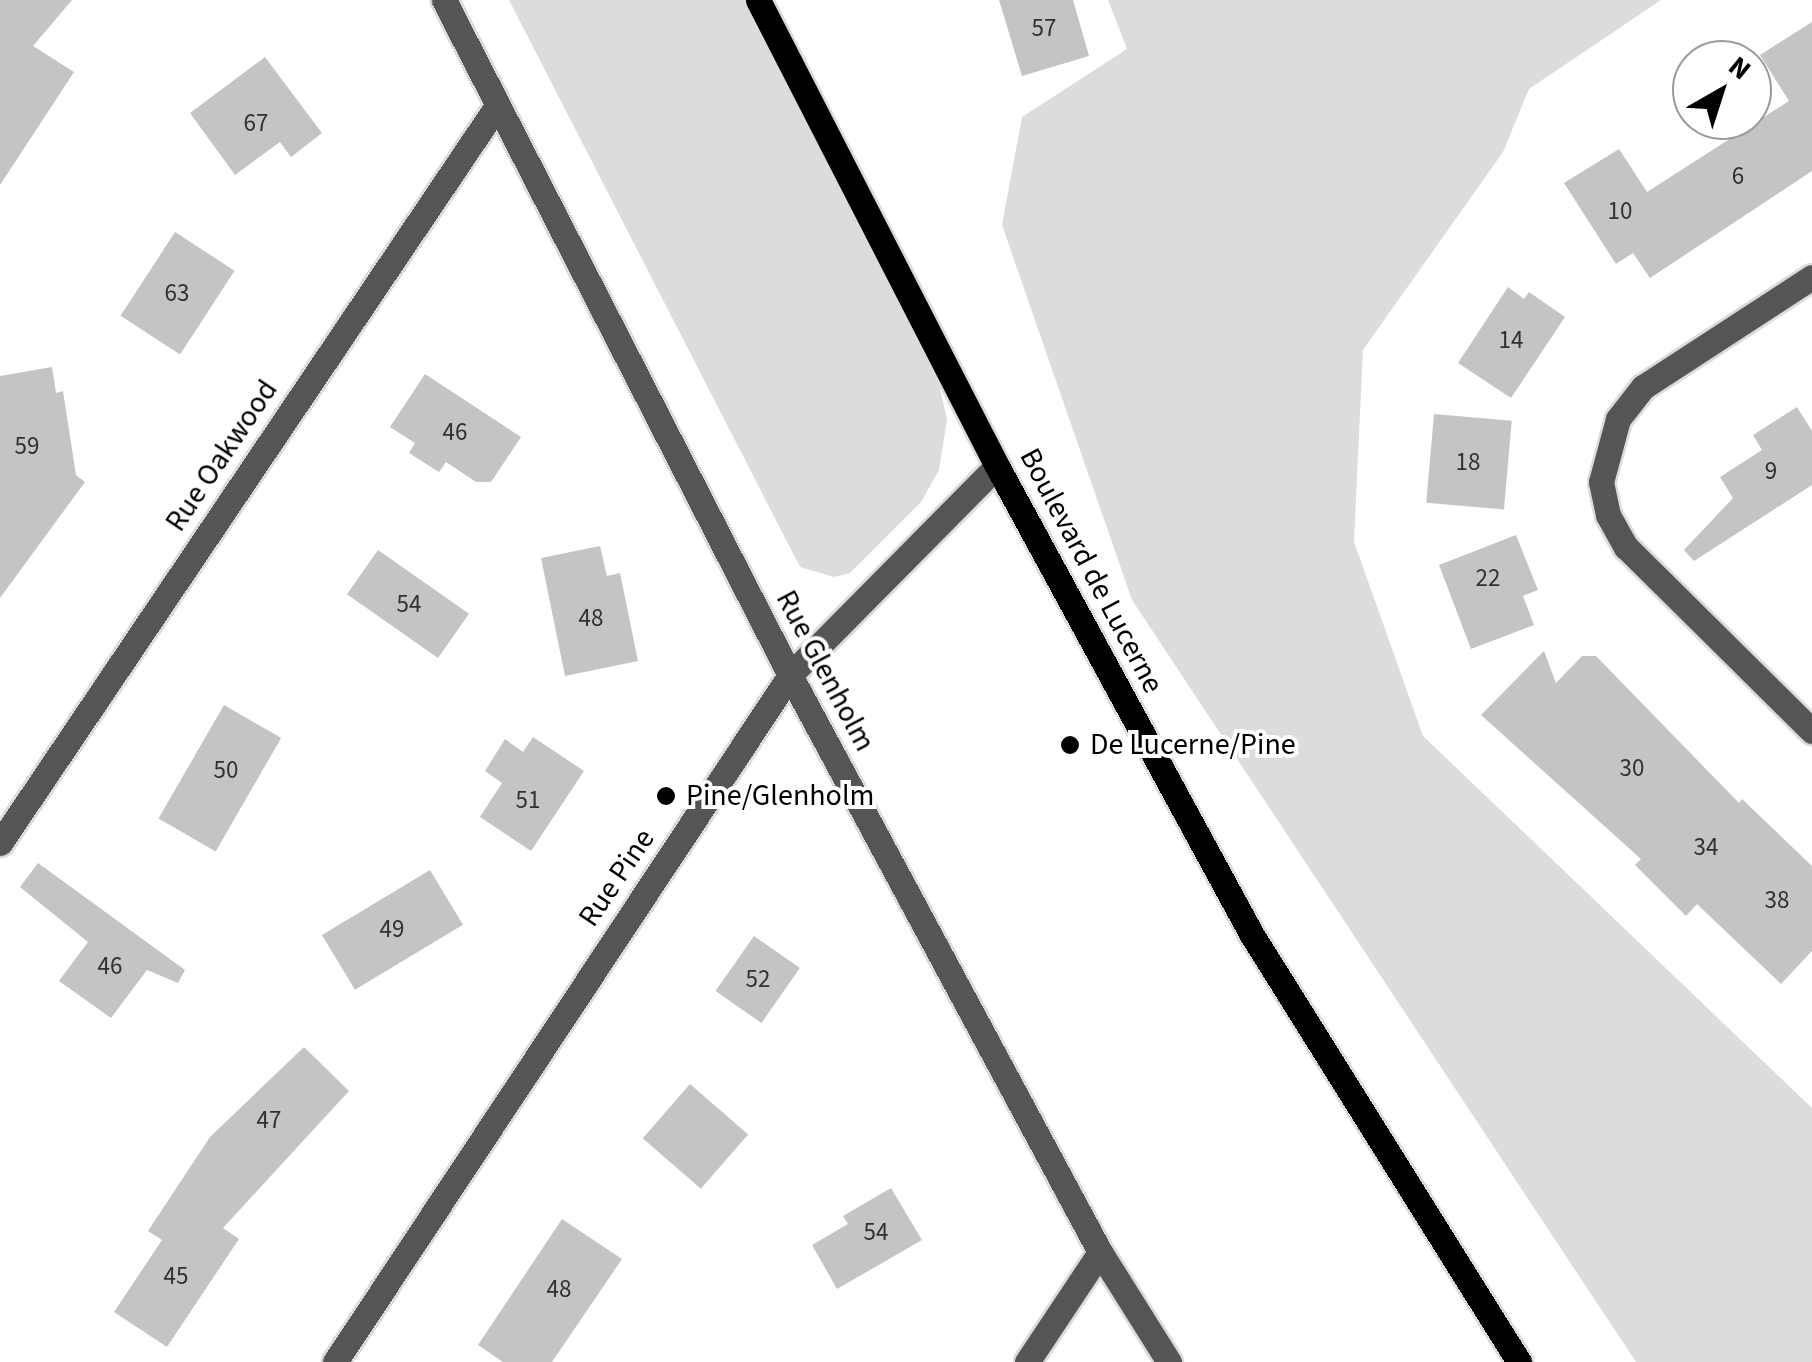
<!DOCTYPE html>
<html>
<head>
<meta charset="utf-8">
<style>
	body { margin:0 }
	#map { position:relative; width:1812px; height:1362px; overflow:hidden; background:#fff; font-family:"Source Sans 3",sans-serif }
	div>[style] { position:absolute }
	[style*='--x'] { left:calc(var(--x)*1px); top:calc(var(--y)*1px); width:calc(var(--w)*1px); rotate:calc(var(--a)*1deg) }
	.green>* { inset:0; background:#dcdcdc }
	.building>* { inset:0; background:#c4c4c4; transform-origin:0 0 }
	.roads { filter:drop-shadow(2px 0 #dbdbdb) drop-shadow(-2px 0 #dbdbdb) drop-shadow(0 2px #dbdbdb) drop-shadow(0 -2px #dbdbdb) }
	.minor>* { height:25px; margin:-12.5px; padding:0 12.5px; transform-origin:12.5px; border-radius:12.5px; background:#555 }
	.major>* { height:25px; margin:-12.5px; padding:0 12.5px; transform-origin:12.5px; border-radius:12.5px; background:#000 }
	.dots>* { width:28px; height:28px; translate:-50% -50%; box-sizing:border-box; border:5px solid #fff; border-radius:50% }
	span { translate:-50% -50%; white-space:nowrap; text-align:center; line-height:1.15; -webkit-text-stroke:8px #fff; paint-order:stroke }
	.number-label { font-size:25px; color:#313131 }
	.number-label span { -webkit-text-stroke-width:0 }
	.street-label { font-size:30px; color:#000 }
	.poi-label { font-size:30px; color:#000 }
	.left { translate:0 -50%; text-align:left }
	.north { position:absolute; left:1672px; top:40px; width:100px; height:100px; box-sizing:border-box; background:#fff; border:2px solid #999; border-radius:50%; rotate:39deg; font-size:28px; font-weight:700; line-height:40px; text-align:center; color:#000 }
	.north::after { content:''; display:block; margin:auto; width:35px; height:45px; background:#000; clip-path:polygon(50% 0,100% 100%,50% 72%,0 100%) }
</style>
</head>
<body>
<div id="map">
	<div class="green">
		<div style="clip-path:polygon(509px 0,749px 0,936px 370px,947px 420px,939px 470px,921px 502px,850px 573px,834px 577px,800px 567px)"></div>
		<div style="clip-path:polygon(1108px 0,1661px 0,1529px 89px,1503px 152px,1363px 350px,1354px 542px,1423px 736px,1812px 1108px,1812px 1362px,1636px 1362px,1132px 600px,1002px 225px,1022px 117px,1127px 49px)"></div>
	</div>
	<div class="building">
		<div style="clip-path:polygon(0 0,72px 0,33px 46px,74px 72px,0 185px)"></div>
		<div style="clip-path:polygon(999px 0,1073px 0,1089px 56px,1022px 76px)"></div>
		<div style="clip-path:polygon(1812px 22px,1812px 171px,1650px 278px,1633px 253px,1616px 264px,1564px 183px,1619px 149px,1647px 192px,1789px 101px,1760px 55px)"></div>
		<div style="clip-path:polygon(265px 57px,322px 133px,291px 157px,280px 142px,235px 175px,190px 113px)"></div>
		<div style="left:175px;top:232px;width:71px;height:100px;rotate:33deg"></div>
		<div style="clip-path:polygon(1508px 287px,1524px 299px,1529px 292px,1565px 317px,1511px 398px,1458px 363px)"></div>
		<div style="clip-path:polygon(52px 367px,56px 393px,63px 391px,76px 475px,85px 482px,0 598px,0 376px)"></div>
		<div style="clip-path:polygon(425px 374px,521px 437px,491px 482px,476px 482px,446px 462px,439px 472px,409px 453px,415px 443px,390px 427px)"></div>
		<div style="clip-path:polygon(1797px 407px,1812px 431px,1812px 485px,1694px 561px,1684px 550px,1733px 498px,1720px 477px,1762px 450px,1753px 435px)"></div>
		<div style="left:1434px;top:414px;width:78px;height:89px;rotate:5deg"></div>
		<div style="clip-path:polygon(1516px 535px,1538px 590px,1523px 596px,1534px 625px,1471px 649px,1439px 565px)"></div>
		<div style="clip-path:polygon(600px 546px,607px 576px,620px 573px,638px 661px,565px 676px,541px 558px)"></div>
		<div style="left:378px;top:550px;width:111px;height:54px;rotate:35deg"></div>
		<div style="clip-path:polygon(1544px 651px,1556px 683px,1582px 656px,1596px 656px,1739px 803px,1742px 799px,1812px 866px,1812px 951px,1781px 984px,1697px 904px,1686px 916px,1635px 865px,1641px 859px,1481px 715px)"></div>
		<div style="left:224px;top:705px;width:66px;height:131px;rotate:30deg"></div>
		<div style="clip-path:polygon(533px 737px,584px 771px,531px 851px,480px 817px,502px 783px,485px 771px,505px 739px,523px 752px)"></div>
		<div style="clip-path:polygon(38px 863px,185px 970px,178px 983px,147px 970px,111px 1018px,59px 981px,88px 942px,20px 887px)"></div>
		<div style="left:430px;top:870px;width:64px;height:126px;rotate:59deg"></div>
		<div style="left:754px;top:936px;width:56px;height:67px;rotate:35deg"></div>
		<div style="clip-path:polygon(304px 1047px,349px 1091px,223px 1228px,239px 1239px,167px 1347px,114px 1312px,162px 1240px,148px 1231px,210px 1137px)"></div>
		<div style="left:690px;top:1084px;width:77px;height:72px;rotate:41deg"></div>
		<div style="clip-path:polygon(891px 1188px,922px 1240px,837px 1289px,812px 1245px,848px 1224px,843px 1216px)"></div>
		<div style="clip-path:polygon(562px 1219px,622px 1259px,552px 1362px,503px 1362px,478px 1345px)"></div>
	</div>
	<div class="roads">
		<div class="minor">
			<div style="--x:444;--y:0;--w:759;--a:62.86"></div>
			<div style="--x:790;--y:675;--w:655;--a:61.75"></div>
			<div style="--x:1100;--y:1252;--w:130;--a:57.9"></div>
			<div style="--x:1812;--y:277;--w:202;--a:146.9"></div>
			<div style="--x:1643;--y:387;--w:41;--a:128"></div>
			<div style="--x:1618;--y:419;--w:65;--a:105.1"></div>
			<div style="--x:1601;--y:482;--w:34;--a:78"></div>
			<div style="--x:1608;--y:515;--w:37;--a:61"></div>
			<div style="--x:1626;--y:547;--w:262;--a:44.7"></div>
			<div style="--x:0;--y:843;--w:889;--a:-56.01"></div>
			<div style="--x:335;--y:1362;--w:824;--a:-56.48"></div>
			<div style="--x:790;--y:675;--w:294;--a:-45.3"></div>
			<div style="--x:1027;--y:1362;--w:132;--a:-56.4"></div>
		</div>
		<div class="major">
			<div style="--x:758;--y:0;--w:524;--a:62.85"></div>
			<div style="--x:997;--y:466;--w:534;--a:61.47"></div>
			<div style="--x:1252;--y:935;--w:504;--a:57.98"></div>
		</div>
	</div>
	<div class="dots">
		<div style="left:1070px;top:745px;background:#000"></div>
		<div style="left:666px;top:796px;background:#000"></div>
	</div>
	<div class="number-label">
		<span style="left:1044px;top:28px">57</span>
		<span style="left:256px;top:123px">67</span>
		<span style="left:1738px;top:176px">6</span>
		<span style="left:1620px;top:211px">10</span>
		<span style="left:177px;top:293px">63</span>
		<span style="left:1511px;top:340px">14</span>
		<span style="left:455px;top:432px">46</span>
		<span style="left:27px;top:446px">59</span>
		<span style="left:1468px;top:462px">18</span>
		<span style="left:1771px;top:471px">9</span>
		<span style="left:1488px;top:578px">22</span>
		<span style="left:409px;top:604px">54</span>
		<span style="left:591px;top:618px">48</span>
		<span style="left:1632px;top:768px">30</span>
		<span style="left:226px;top:770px">50</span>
		<span style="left:528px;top:800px">51</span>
		<span style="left:1706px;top:847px">34</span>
		<span style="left:1777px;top:900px">38</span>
		<span style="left:392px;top:929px">49</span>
		<span style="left:110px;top:966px">46</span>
		<span style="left:758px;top:979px">52</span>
		<span style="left:269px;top:1120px">47</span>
		<span style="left:876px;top:1232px">54</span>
		<span style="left:176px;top:1276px">45</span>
		<span style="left:559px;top:1289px">48</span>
	</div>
	<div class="street-label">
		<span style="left:222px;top:456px;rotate:-56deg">Rue Oakwood</span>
		<span style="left:1091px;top:571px;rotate:62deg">Boulevard de Lucerne</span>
		<span style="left:825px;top:671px;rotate:62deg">Rue Glenholm</span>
		<span style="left:617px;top:878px;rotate:-56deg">Rue Pine</span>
	</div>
	<div class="poi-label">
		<span class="left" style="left:1090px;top:745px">De Lucerne/Pine</span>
		<span class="left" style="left:686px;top:796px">Pine/Glenholm</span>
	</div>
	<div class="north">N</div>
</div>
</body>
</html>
